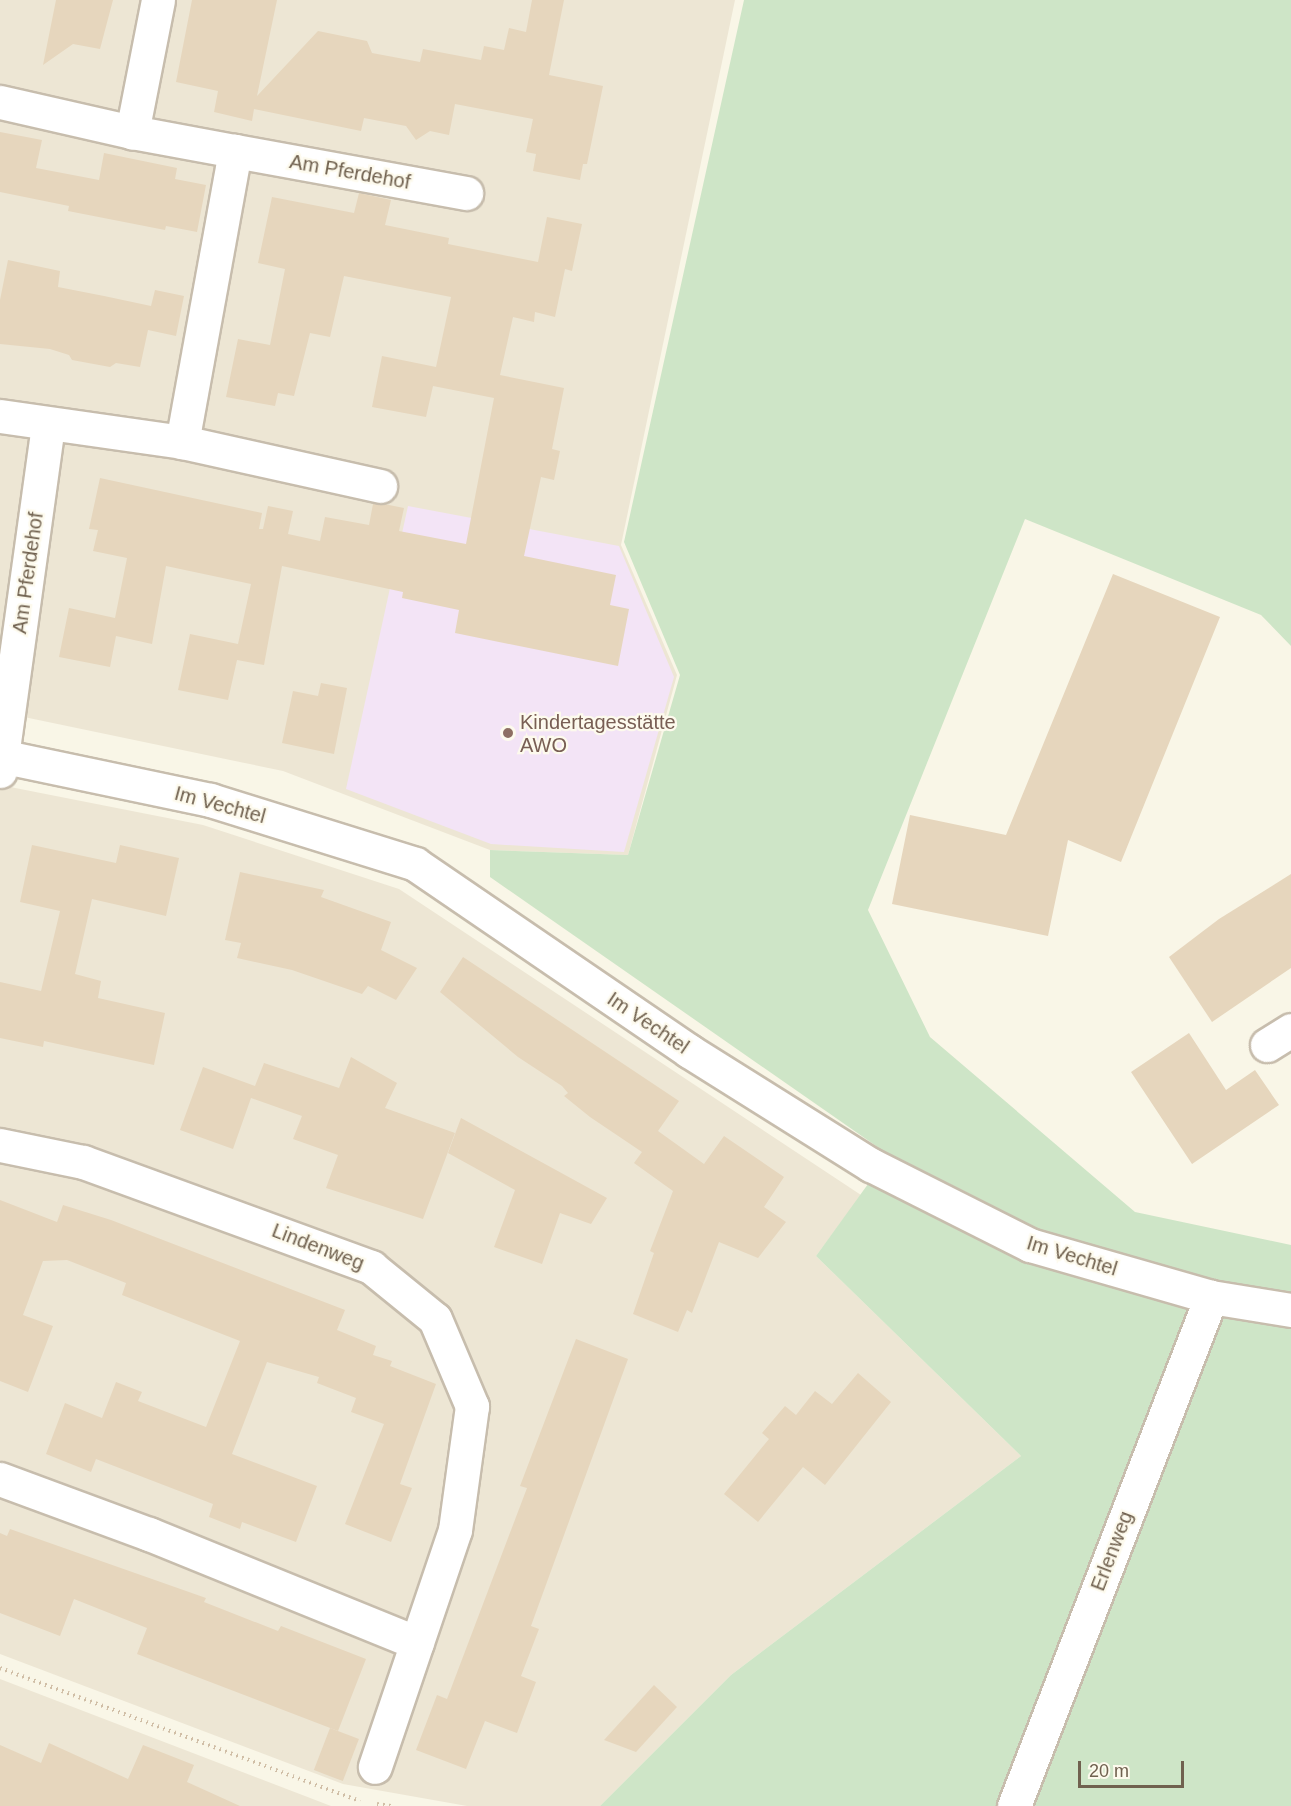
<!DOCTYPE html>
<html>
<head>
<meta charset="utf-8">
<style>
	body { margin:0 }
	#map { position:relative; width:1291px; height:1806px; overflow:hidden; background:#f9f6e7; font-family:Helvetica,sans-serif }
	div>[style] { position:absolute }
	[style*='--x'] { left:calc(var(--x)*1px); top:calc(var(--y)*1px); width:calc(var(--w)*1px); rotate:calc(var(--a)*1deg) }
	.residential>* { inset:0; background:#ede6d4 }
	.education>* { inset:0; background:#f3e4f6 }
	.green>* { inset:0; background:#cee5c7 }
	.building>* { inset:0; background:#e6d6bd; transform-origin:0 0 }
	.path>* { height:4px; margin-top:-2px; transform-origin:0; background:repeating-linear-gradient(90deg,#d0bea6 0 1.5px,transparent 0 6px) }
	.roads { filter:drop-shadow(2px 0 #c7bdad) drop-shadow(-2px 0 #c7bdad) drop-shadow(0 2px #c7bdad) drop-shadow(0 -2px #c7bdad) }
	.minor>* { height:33px; margin:-16.5px; padding:0 16.5px; transform-origin:16.5px; border-radius:16.5px; background:#fff }
	.dots>* { width:16px; height:16px; translate:-50% -50%; box-sizing:border-box; border:3px solid #fdfaed; border-radius:50% }
	span { translate:-50% -50%; white-space:nowrap; text-align:center; line-height:1.15; -webkit-text-stroke:4.5px #fdfaed; paint-order:stroke }
	.street-label { font-size:20px; color:#70614f }
	.education-label { font-size:20px; color:#785e54 }
	.left { translate:0 -50%; text-align:left }
	.scale { position:absolute; left:1078px; top:1761px; width:106px; height:27px; box-sizing:border-box; border:3px solid #70614f; border-top:0; padding-left:8px; font-size:18px; line-height:21px; white-space:nowrap; color:#70614f; -webkit-text-stroke:4px #fdfaed; paint-order:stroke }
</style>
</head>
<body>
<div id="map">
	<div class="residential">
		<div style="clip-path:polygon(0 0,735px 0,621px 545px,677px 675px,628px 855px,490px 850px,283px 771px,0 712px)"></div>
		<div style="clip-path:polygon(0 785px,203px 825px,399px 889px,861px 1195px,816px 1256px,1021px 1456px,731px 1675px,600px 1806px,467px 1806px,343px 1784px,0 1654px)"></div>
		<div style="clip-path:polygon(0 1679px,331px 1806px,0 1806px)"></div>
	</div>
	<div class="education">
		<div style="clip-path:polygon(408px 506px,619px 546px,674px 677px,624px 852px,491px 844px,346px 789px)"></div>
	</div>
	<div class="green">
		<div style="clip-path:polygon(744px 0,1291px 0,1291px 646px,1261px 615px,1025px 519px,868px 910px,930px 1037px,1135px 1212px,1291px 1245px,1291px 1806px,600px 1806px,731px 1675px,1021px 1456px,816px 1256px,889px 1155px,490px 877px,490px 850px,628px 855px,680px 675px,624px 542px)"></div>
	</div>
	<div class="building">
		<div style="clip-path:polygon(56px 0,113px 0,100px 49px,73px 44px,43px 65px)"></div>
		<div style="clip-path:polygon(192px 0,277px 0,257px 96px,318px 31px,367px 41px,372px 53px,420px 62px,423px 49px,481px 60px,484px 46px,504px 50px,509px 28px,526px 32px,532px 0,564px 0,549px 75px,603px 86px,587px 164px,583px 164px,580px 180px,533px 171px,536px 154px,526px 152px,533px 119px,455px 104px,449px 135px,430px 131px,416px 140px,406px 126px,364px 118px,361px 131px,254px 109px,252px 121px,214px 112px,218px 91px,176px 82px)"></div>
		<div style="clip-path:polygon(0 132px,42px 140px,36px 168px,99px 180px,104px 153px,177px 168px,175px 179px,206px 185px,197px 232px,166px 226px,165px 230px,68px 211px,69px 206px,0 192px)"></div>
		<div style="clip-path:polygon(359px 193px,391px 200px,385px 225px,449px 238px,448px 244px,538px 262px,547px 217px,582px 224px,572px 271px,565px 269px,555px 317px,535px 312px,534px 322px,513px 317px,500px 375px,564px 388px,552px 449px,560px 451px,554px 480px,541px 477px,524px 556px,616px 575px,610px 605px,629px 609px,618px 666px,455px 633px,459px 610px,402px 598px,403px 592px,282px 566px,264px 665px,237px 660px,228px 700px,178px 690px,190px 634px,238px 644px,251px 584px,166px 566px,152px 644px,116px 636px,110px 667px,59px 657px,69px 608px,115px 618px,127px 558px,93px 551px,98px 530px,89px 529px,100px 478px,262px 513px,259px 529px,263px 529px,268px 506px,293px 511px,288px 534px,320px 541px,325px 517px,369px 525px,373px 504px,384px 504px,404px 508px,399px 531px,466px 544px,494px 398px,433px 386px,426px 417px,372px 407px,382px 356px,436px 367px,451px 297px,344px 276px,330px 337px,310px 333px,294px 396px,278px 393px,275px 406px,226px 397px,238px 339px,270px 345px,285px 269px,258px 263px,272px 197px,354px 213px)"></div>
		<div style="clip-path:polygon(8px 260px,60px 271px,58px 287px,104px 296px,151px 306px,155px 290px,184px 296px,176px 336px,148px 330px,140px 367px,116px 363px,110px 367px,72px 360px,69px 355px,50px 349px,0 344px,0 300px)"></div>
		<div style="clip-path:polygon(1113px 574px,1220px 617px,1121px 862px,1068px 840px,1048px 936px,892px 904px,910px 815px,1006px 835px)"></div>
		<div style="clip-path:polygon(321px 683px,347px 688px,334px 754px,282px 743px,293px 691px,318px 696px)"></div>
		<div style="clip-path:polygon(32px 845px,116px 863px,120px 845px,179px 858px,166px 916px,92px 899px,75px 974px,101px 981px,98px 998px,165px 1013px,154px 1065px,44px 1041px,43px 1047px,0 1038px,0 982px,41px 991px,60px 911px,20px 902px)"></div>
		<div style="clip-path:polygon(240px 872px,324px 890px,321px 897px,391px 922px,381px 950px,417px 968px,396px 1000px,368px 986px,362px 994px,292px 970px,237px 958px,241px 943px,225px 940px)"></div>
		<div style="clip-path:polygon(1291px 874px,1291px 968px,1212px 1022px,1169px 957px,1219px 919px)"></div>
		<div style="clip-path:polygon(463px 957px,679px 1101px,658px 1131px,704px 1164px,724px 1136px,784px 1177px,764px 1207px,786px 1222px,758px 1258px,719px 1242px,692px 1313px,687px 1310px,678px 1332px,633px 1314px,654px 1253px,650px 1251px,673px 1191px,634px 1163px,642px 1152px,590px 1117px,564px 1096px,568px 1093px,562px 1086px,518px 1057px,440px 992px)"></div>
		<div style="clip-path:polygon(1189px 1033px,1226px 1090px,1255px 1070px,1279px 1105px,1192px 1164px,1131px 1072px)"></div>
		<div style="clip-path:polygon(351px 1057px,397px 1083px,385px 1108px,455px 1133px,423px 1219px,326px 1188px,338px 1155px,293px 1139px,302px 1116px,251px 1098px,233px 1149px,180px 1130px,203px 1067px,255px 1086px,251px 1096px,264px 1063px,339px 1088px)"></div>
		<div style="clip-path:polygon(461px 1118px,607px 1198px,591px 1224px,560px 1213px,542px 1264px,494px 1247px,515px 1190px,448px 1153px)"></div>
		<div style="clip-path:polygon(0 1200px,57px 1222px,63px 1205px,111px 1220px,345px 1310px,337px 1330px,376px 1346px,373px 1355px,392px 1361px,390px 1366px,436px 1384px,400px 1484px,412px 1488px,391px 1542px,345px 1524px,384px 1424px,351px 1412px,356px 1398px,317px 1383px,319px 1377px,267px 1362px,232px 1454px,317px 1486px,296px 1542px,242px 1522px,240px 1529px,209px 1517px,213px 1504px,96px 1459px,91px 1472px,46px 1454px,65px 1403px,102px 1418px,116px 1382px,142px 1392px,138px 1401px,206px 1427px,240px 1341px,122px 1295px,126px 1283px,67px 1260px,43px 1261px,23px 1315px,53px 1326px,28px 1392px,0 1381px)"></div>
		<div style="clip-path:polygon(576px 1339px,628px 1359px,531px 1626px,539px 1629px,521px 1676px,536px 1682px,517px 1733px,485px 1721px,466px 1769px,416px 1750px,437px 1695px,447px 1699px,527px 1488px,520px 1486px)"></div>
		<div style="clip-path:polygon(858px 1373px,891px 1402px,825px 1485px,803px 1467px,758px 1522px,724px 1494px,769px 1439px,762px 1433px,785px 1406px,796px 1415px,815px 1391px,832px 1404px)"></div>
		<div style="clip-path:polygon(10px 1529px,206px 1598px,204px 1602px,278px 1631px,281px 1626px,366px 1659px,338px 1731px,137px 1654px,147px 1628px,74px 1599px,60px 1636px,0 1613px,0 1533px,7px 1536px)"></div>
		<div style="clip-path:polygon(654px 1685px,677px 1707px,636px 1752px,604px 1740px)"></div>
		<div style="left:330px;top:1728px;width:31px;height:45px;rotate:21deg"></div>
		<div style="clip-path:polygon(49px 1743px,128px 1779px,143px 1745px,194px 1765px,187px 1782px,240px 1806px,0 1806px,0 1745px,41px 1763px)"></div>
	</div>
	<div class="path">
		<div style="--x:0;--y:1668;--w:384;--a:20.3"></div>
		<div style="--x:377;--y:1804;--w:14;--a:8"></div>
	</div>
	<div class="roads">
		<div class="minor">
			<div style="--x:158;--y:0;--w:135;--a:101.1"></div>
			<div style="--x:132;--y:132;--w:105;--a:10.5"></div>
			<div style="--x:235;--y:151;--w:296;--a:100.3"></div>
			<div style="--x:0;--y:102;--w:135;--a:12.8"></div>
			<div style="--x:235;--y:151;--w:235;--a:10.3"></div>
			<div style="--x:0;--y:416;--w:184;--a:8.1"></div>
			<div style="--x:182;--y:442;--w:203;--a:12.5"></div>
			<div style="--x:0;--y:756;--w:215;--a:11.8"></div>
			<div style="--x:210;--y:800;--w:215;--a:17.3"></div>
			<div style="--x:415;--y:864;--w:332;--a:34.3"></div>
			<div style="--x:689;--y:1051;--w:215;--a:32.1"></div>
			<div style="--x:871;--y:1165;--w:178;--a:26.7"></div>
			<div style="--x:1030;--y:1245;--w:188;--a:16"></div>
			<div style="--x:1211;--y:1297;--w:81;--a:9.2"></div>
			<div style="--x:0;--y:771;--w:350;--a:-82.1"></div>
			<div style="--x:1267;--y:1045;--w:28;--a:-32"></div>
			<div style="--x:0;--y:1145;--w:85;--a:11.6"></div>
			<div style="--x:83;--y:1162;--w:307;--a:20"></div>
			<div style="--x:371;--y:1267;--w:82;--a:39.1"></div>
			<div style="--x:435;--y:1319;--w:95;--a:67"></div>
			<div style="--x:472;--y:1406;--w:125;--a:97.8"></div>
			<div style="--x:455;--y:1530;--w:250;--a:108.7"></div>
			<div style="--x:0;--y:1479;--w:159;--a:20.3"></div>
			<div style="--x:149;--y:1534;--w:289;--a:22.1"></div>
			<div style="--x:1014;--y:1806;--w:546;--a:-68.84"></div>
		</div>
	</div>
	<div class="dots">
		<div style="left:508px;top:733px;background:#8d6e63"></div>
	</div>
	<div class="street-label">
		<span style="left:350px;top:172px;rotate:10deg">Am Pferdehof</span>
		<span style="left:28px;top:573px;rotate:-82deg">Am Pferdehof</span>
		<span style="left:220px;top:805px;rotate:15deg">Im Vechtel</span>
		<span style="left:648px;top:1023px;rotate:34deg">Im Vechtel</span>
		<span style="left:318px;top:1247px;rotate:21deg">Lindenweg</span>
		<span style="left:1072px;top:1256px;rotate:17deg">Im Vechtel</span>
		<span style="left:1112px;top:1551px;rotate:-69deg">Erlenweg</span>
	</div>
	<div class="education-label">
		<span class="left" style="left:520px;top:734px">Kindertagesstätte<br>AWO</span>
	</div>
	<div class="scale">20 m</div>
</div>
</body>
</html>
